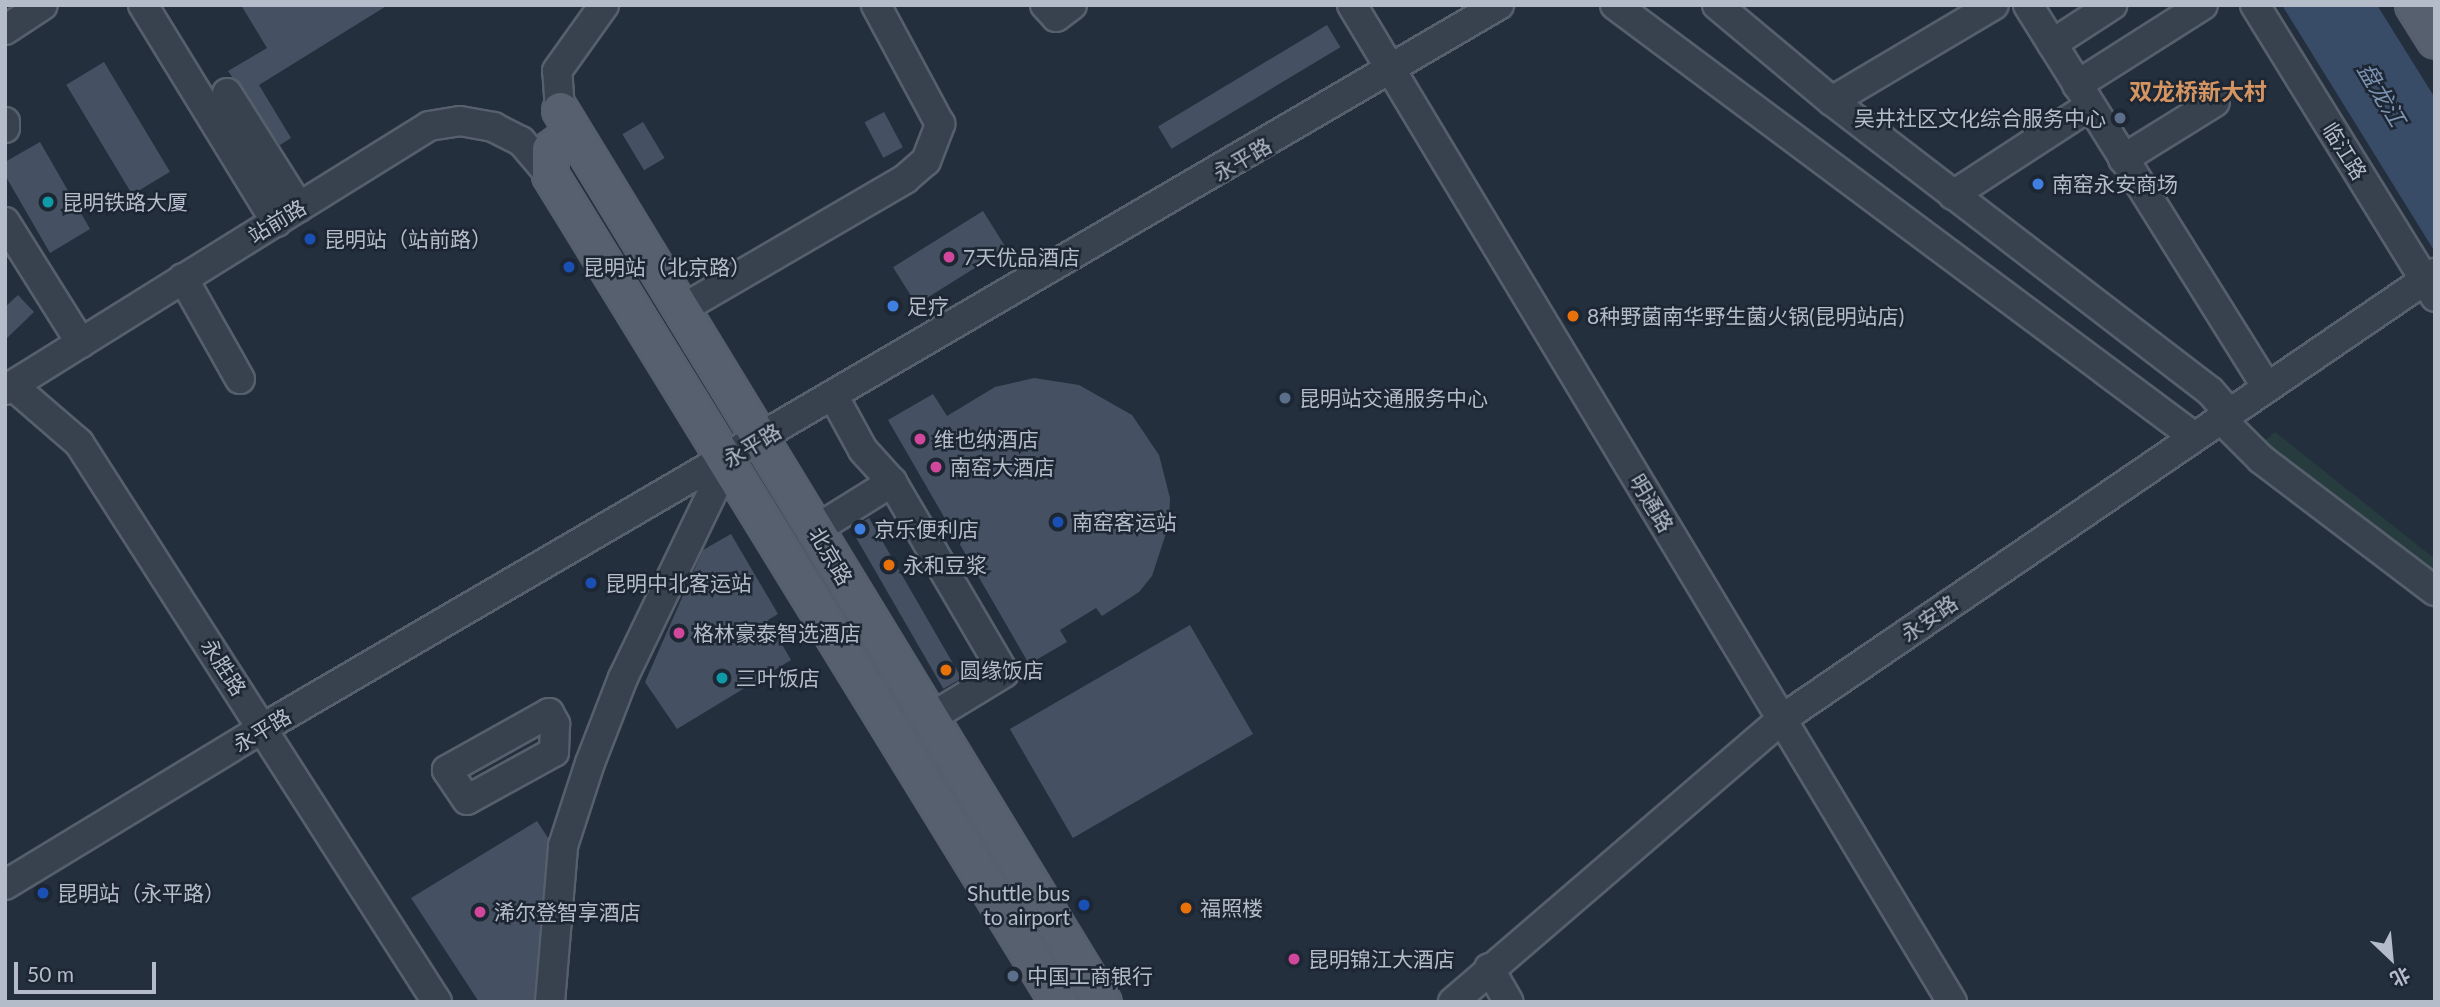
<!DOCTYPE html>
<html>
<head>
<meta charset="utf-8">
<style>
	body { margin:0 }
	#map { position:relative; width:2440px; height:1007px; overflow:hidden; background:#242f3e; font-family:Lato,"Noto Sans SC",sans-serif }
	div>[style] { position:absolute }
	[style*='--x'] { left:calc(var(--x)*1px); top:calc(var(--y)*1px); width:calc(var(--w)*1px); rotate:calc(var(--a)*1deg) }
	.green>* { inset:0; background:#263c3f }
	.water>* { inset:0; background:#394c67 }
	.building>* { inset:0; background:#455162; transform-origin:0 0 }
	.roads { filter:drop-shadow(2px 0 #565f6c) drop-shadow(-2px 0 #565f6c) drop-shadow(0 2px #565f6c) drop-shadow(0 -2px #565f6c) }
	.minor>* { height:28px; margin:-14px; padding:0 14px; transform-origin:14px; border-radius:14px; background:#38414e }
	.major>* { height:35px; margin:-17.5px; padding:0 17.5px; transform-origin:17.5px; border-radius:17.5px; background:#56606e }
	.dots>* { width:19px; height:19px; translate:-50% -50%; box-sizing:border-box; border:4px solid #1d2633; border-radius:50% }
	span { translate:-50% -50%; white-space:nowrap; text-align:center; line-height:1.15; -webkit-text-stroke:5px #1d2633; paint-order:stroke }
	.poi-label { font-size:21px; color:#b4bcc9 }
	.right { translate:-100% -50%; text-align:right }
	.left { translate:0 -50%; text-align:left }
	.street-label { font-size:21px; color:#b4bcc9 }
	.neighbourhood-label { font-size:23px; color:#d59563; font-weight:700 }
	.water-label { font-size:23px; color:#7c92b1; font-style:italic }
	.frame { position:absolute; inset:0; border:7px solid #b4bcc9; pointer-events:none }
	.north { position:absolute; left:2356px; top:923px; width:70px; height:70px; -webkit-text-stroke:5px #1d2633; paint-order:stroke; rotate:154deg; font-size:19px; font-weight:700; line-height:28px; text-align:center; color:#b4bcc9 }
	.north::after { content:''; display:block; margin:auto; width:24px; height:32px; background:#b4bcc9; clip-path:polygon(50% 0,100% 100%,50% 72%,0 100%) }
	.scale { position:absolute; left:14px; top:962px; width:142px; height:32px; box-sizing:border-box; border:4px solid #b4bcc9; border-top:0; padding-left:9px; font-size:21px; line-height:24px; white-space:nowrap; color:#b4bcc9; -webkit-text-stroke:5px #1d2633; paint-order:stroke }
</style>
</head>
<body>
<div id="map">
	<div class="green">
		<div style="clip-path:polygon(2275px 432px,2435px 559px,2435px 610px,2247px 456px)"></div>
	</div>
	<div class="water">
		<div style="clip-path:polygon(2282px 5px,2377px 5px,2435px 98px,2435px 252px)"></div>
	</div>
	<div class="building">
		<div style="clip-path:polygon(241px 5px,388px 5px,259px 85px,291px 138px,280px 145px,228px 71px,267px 48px)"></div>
		<div style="left:1327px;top:25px;width:26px;height:197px;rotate:59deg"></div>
		<div style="left:104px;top:62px;width:128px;height:44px;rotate:59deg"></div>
		<div style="left:884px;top:112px;width:40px;height:22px;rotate:62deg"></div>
		<div style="left:643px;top:122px;width:42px;height:24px;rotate:59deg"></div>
		<div style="clip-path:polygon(40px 142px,90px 229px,50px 253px,5px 175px,5px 162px)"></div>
		<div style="left:983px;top:211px;width:44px;height:106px;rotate:58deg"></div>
		<div style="clip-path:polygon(18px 295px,34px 312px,5px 340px,5px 307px)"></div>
		<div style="clip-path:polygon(1034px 378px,1079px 385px,1132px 415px,1159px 455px,1170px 498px,1169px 524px,1152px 576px,1139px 592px,1102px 616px,1096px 608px,1060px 630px,1067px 642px,1029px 664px,888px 420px,933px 394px,947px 416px,995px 387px)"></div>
		<div style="left:869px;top:518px;width:185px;height:21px;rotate:60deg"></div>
		<div style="clip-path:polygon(731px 534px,778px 614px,768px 620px,791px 660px,677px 729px,645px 682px,703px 550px)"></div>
		<div style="left:1190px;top:625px;width:126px;height:208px;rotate:60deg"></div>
		<div style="clip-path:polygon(537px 821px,548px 838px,534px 1002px,479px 1002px,411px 898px)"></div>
	</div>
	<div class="roads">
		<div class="minor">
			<div style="--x:143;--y:5;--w:255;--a:58.5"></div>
			<div style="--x:1045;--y:5;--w:16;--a:47"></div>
			<div style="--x:1056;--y:17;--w:20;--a:-37"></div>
			<div style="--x:1352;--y:5;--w:1164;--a:58.96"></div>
			<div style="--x:1615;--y:5;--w:721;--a:36.71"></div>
			<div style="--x:1717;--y:5;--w:150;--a:39.9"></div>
			<div style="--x:1832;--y:101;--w:476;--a:37.5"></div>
			<div style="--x:2210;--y:391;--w:28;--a:49"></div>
			<div style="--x:2028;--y:5;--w:449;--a:58"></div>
			<div style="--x:2255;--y:5;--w:343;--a:58.3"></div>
			<div style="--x:5;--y:30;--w:45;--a:-33.3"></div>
			<div style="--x:2052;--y:44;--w:72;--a:-33"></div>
			<div style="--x:2077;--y:85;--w:149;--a:-32.4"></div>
			<div style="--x:227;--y:93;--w:135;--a:57.7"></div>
			<div style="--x:1832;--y:101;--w:188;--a:-30.7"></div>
			<div style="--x:560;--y:110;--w:39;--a:-94"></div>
			<div style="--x:557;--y:71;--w:81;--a:-54.5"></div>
			<div style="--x:5;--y:122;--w:6;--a:90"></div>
			<div style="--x:2123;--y:159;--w:108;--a:-31.8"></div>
			<div style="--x:1953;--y:195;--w:163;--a:-33"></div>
			<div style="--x:5;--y:222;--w:143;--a:57.9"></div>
			<div style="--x:183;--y:278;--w:116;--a:60.6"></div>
			<div style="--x:682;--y:309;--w:258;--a:-30.2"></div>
			<div style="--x:905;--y:179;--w:28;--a:-41"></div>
			<div style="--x:926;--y:161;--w:40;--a:-69"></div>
			<div style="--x:940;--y:124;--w:135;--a:-118.3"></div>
			<div style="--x:13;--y:386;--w:87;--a:40.8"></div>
			<div style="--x:79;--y:443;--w:664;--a:57.36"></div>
			<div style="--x:5;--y:390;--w:499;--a:-31.9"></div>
			<div style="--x:429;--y:126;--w:31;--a:-9"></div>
			<div style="--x:460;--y:121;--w:34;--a:10"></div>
			<div style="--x:493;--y:127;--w:31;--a:27"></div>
			<div style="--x:521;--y:141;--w:45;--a:49.5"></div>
			<div style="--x:834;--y:397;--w:60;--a:61.3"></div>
			<div style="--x:863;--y:450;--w:43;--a:47.8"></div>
			<div style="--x:2220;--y:418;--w:58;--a:45"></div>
			<div style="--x:2261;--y:459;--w:218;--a:37.2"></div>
			<div style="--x:815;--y:530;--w:91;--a:-31.9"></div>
			<div style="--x:892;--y:482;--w:221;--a:59.6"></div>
			<div style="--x:1004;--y:673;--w:87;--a:148.7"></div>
			<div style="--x:549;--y:713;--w:13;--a:61"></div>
			<div style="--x:555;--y:724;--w:28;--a:92"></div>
			<div style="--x:554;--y:752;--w:99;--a:151.1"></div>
			<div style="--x:467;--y:800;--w:36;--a:-124"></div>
			<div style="--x:447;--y:770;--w:117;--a:-29.2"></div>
			<div style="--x:5;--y:885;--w:302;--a:-31.3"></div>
			<div style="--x:263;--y:728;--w:1432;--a:-30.33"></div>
			<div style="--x:1489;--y:968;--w:39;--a:60"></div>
			<div style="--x:550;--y:1002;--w:157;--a:-85.2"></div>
			<div style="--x:563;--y:846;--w:87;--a:-72"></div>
			<div style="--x:590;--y:763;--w:91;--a:-68.8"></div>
			<div style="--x:623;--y:678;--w:242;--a:-64.3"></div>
			<div style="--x:1453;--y:1002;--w:434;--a:-40.7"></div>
			<div style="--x:1782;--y:719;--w:791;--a:-34.33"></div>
		</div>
		<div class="major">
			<div style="--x:2413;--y:5;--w:41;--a:57.8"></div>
			<div style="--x:560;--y:110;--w:1044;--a:58.67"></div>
			<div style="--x:578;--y:141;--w:15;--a:-172"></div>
			<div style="--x:563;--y:139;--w:16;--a:142"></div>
			<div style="--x:550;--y:149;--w:26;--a:90"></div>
			<div style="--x:550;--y:175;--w:971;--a:58.44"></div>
		</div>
	</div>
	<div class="dots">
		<div style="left:2120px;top:118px;background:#5c6f8a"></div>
		<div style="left:2038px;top:184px;background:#3f7fe0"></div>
		<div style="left:48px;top:202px;background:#0f9aa8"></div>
		<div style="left:310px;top:239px;background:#1a4fb4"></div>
		<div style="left:949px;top:257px;background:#d1479c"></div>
		<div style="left:569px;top:267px;background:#1a4fb4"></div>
		<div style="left:893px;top:306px;background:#3f7fe0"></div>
		<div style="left:1573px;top:316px;background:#e8710a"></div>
		<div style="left:1285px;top:398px;background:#5c6f8a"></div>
		<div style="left:920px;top:439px;background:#d1479c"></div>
		<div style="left:936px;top:467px;background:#d1479c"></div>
		<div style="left:1058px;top:522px;background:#1a4fb4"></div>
		<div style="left:860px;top:529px;background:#3f7fe0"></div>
		<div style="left:889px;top:565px;background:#e8710a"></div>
		<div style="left:591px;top:583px;background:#1a4fb4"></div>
		<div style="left:679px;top:633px;background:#d1479c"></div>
		<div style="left:946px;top:670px;background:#e8710a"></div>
		<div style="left:722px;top:678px;background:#0f9aa8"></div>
		<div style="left:43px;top:893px;background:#1a4fb4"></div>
		<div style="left:1084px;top:905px;background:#1a4fb4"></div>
		<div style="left:1186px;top:908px;background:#e8710a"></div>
		<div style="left:480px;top:912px;background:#d1479c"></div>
		<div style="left:1294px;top:959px;background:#d1479c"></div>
		<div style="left:1013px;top:976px;background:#5c6f8a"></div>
	</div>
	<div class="poi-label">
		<span class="right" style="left:2106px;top:118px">吴井社区文化综合服务中心</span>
		<span class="left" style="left:2052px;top:184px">南窑永安商场</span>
		<span class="left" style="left:62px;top:202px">昆明铁路大厦</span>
		<span class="left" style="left:324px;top:239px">昆明站（站前路）</span>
		<span class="left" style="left:963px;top:257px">7天优品酒店</span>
		<span class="left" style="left:583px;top:267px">昆明站（北京路）</span>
		<span class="left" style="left:907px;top:306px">足疗</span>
		<span class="left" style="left:1587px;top:316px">8种野菌南华野生菌火锅(昆明站店)</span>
		<span class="left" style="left:1299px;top:398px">昆明站交通服务中心</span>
		<span class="left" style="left:934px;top:439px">维也纳酒店</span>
		<span class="left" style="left:950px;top:467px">南窑大酒店</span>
		<span class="left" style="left:1072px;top:522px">南窑客运站</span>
		<span class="left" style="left:874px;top:529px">京乐便利店</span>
		<span class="left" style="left:903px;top:565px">永和豆浆</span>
		<span class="left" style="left:605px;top:583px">昆明中北客运站</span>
		<span class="left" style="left:693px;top:633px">格林豪泰智选酒店</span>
		<span class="left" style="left:960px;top:670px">圆缘饭店</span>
		<span class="left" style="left:736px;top:678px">三叶饭店</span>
		<span class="left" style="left:57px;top:893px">昆明站（永平路）</span>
		<span class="right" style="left:1070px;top:905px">Shuttle bus<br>to airport</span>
		<span class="left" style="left:1200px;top:908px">福照楼</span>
		<span class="left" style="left:494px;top:912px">浠尔登智享酒店</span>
		<span class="left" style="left:1308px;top:959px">昆明锦江大酒店</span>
		<span class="left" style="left:1027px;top:976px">中国工商银行</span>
	</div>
	<div class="street-label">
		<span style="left:2345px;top:151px;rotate:58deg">临江路</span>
		<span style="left:1242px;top:159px;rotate:-30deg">永平路</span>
		<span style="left:277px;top:221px;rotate:-31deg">站前路</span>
		<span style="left:752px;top:445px;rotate:-31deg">永平路</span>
		<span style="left:1652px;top:503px;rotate:59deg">明通路</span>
		<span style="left:831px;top:556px;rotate:59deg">北京路</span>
		<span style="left:1929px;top:618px;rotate:-35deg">永安路</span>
		<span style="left:224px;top:667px;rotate:57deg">永胜路</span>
		<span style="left:262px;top:730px;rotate:-31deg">永平路</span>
	</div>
	<div class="neighbourhood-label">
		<span style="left:2198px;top:91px">双龙桥新大村</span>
	</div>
	<div class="water-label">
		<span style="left:2382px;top:94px;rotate:59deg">盘龙江</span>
	</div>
	<div class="frame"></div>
	<div class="north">北</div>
	<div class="scale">50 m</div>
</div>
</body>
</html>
